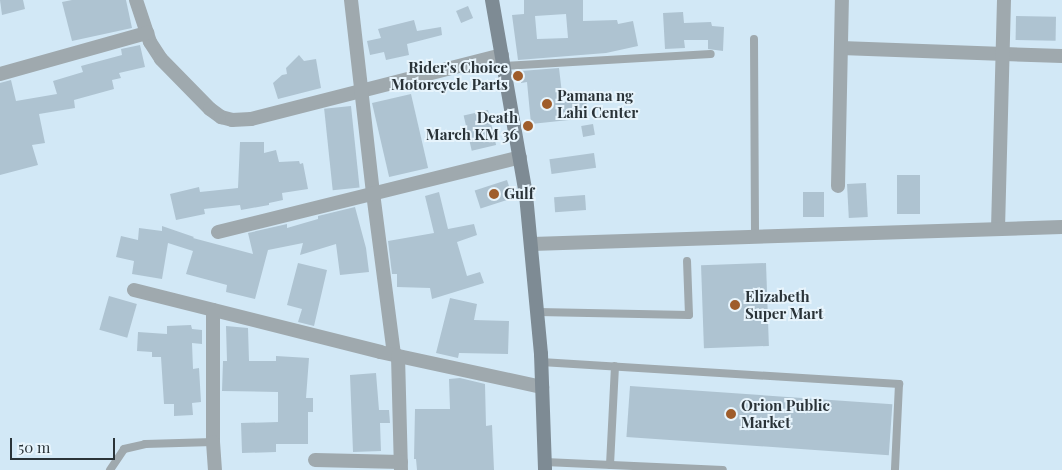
<!DOCTYPE html>
<html>
<head>
<meta charset="utf-8">
<style>
	body { margin:0 }
	#map { position:relative; width:1062px; height:470px; overflow:hidden; background:#d2e8f6; font-family:"Playfair Display",serif }
	div>[style] { position:absolute }
	[style*='--x'] { left:calc(var(--x)*1px); top:calc(var(--y)*1px); width:calc(var(--w)*1px); rotate:calc(var(--a)*1deg) }
	.building>* { inset:0; background:#aec3d1; transform-origin:0 0 }
	.service>* { height:8px; margin:-4px; padding:0 4px; transform-origin:4px; border-radius:4px; background:#9fa9ae }
	.minor>* { height:14px; margin:-7px; padding:0 7px; transform-origin:7px; border-radius:7px; background:#9fa9ae }
	.secondary>* { height:14px; margin:-7px; padding:0 7px; transform-origin:7px; border-radius:7px; background:#7e8b94 }
	.dots>* { width:14px; height:14px; translate:-50% -50%; box-sizing:border-box; border:2px solid #e7f4fc; border-radius:50% }
	span { translate:-50% -50%; white-space:nowrap; text-align:center; line-height:1.15; -webkit-text-stroke:4px #e7f4fc; paint-order:stroke }
	.poi-label { font-size:15px; color:#2a3338; font-weight:700 }
	.right { translate:-100% -50%; text-align:right }
	.left { translate:0 -50%; text-align:left }
	.scale { position:absolute; left:10px; top:438px; width:105px; height:22px; box-sizing:border-box; border:2px solid #2a3338; border-top:0; padding-left:6px; font-size:15px; line-height:18px; white-space:nowrap; color:#2a3338; -webkit-text-stroke:4px #e7f4fc; paint-order:stroke }
</style>
</head>
<body>
<div id="map">
	<div class="building">
		<div style="clip-path:polygon(0 0,23px 0,25px 9px,2px 15px)"></div>
		<div style="clip-path:polygon(72px 0,126px 0,132px 28px,72px 41px,62px 2px)"></div>
		<div style="clip-path:polygon(evenodd,524px 0,583px 0,583px 21px,617px 20px,618px 24px,633px 21px,638px 46px,606px 53px,518px 60px,512px 15px,524px 14px,524px 0,566px 14px,568px 38px,537px 39px,535px 16px,566px 14px)"></div>
		<div style="left:468px;top:6px;width:13px;height:13px;rotate:67deg"></div>
		<div style="clip-path:polygon(683px 12px,684px 23px,711px 22px,712px 26px,724px 27px,723px 51px,708px 49px,708px 40px,684px 40px,685px 48px,665px 49px,663px 13px)"></div>
		<div style="left:1016px;top:16px;width:40px;height:24px;rotate:1deg"></div>
		<div style="clip-path:polygon(414px 20px,417px 31px,441px 27px,442px 35px,407px 44px,409px 55px,386px 60px,384px 52px,370px 55px,367px 41px,381px 38px,378px 29px)"></div>
		<div style="clip-path:polygon(140px 45px,145px 67px,119px 73px,121px 78px,112px 80px,114px 89px,74px 100px,75px 108px,39px 114px,45px 143px,32px 145px,38px 165px,0 175px,0 83px,11px 80px,16px 101px,57px 94px,53px 81px,83px 72px,81px 66px,122px 55px,121px 49px)"></div>
		<div style="clip-path:polygon(299px 55px,304px 61px,316px 59px,321px 88px,278px 99px,273px 83px,282px 75px,287px 74px,286px 68px)"></div>
		<div style="clip-path:polygon(559px 68px,563px 102px,586px 99px,588px 118px,531px 124px,527px 82px,521px 83px,521px 71px)"></div>
		<div style="left:411px;top:94px;width:76px;height:40px;rotate:77deg"></div>
		<div style="left:351px;top:106px;width:82px;height:27px;rotate:84deg"></div>
		<div style="left:488px;top:110px;width:36px;height:25px;rotate:77deg"></div>
		<div style="left:593px;top:124px;width:11px;height:12px;rotate:80deg"></div>
		<div style="clip-path:polygon(240px 142px,264px 142px,264px 153px,276px 150px,279px 162px,299px 161px,300px 164px,303px 163px,308px 189px,282px 193px,283px 200px,269px 203px,269px 205px,241px 210px,240px 205px,204px 209px,205px 214px,176px 220px,170px 194px,199px 187px,200px 192px,238px 188px)"></div>
		<div style="left:594px;top:153px;width:15px;height:45px;rotate:82deg"></div>
		<div style="left:897px;top:175px;width:23px;height:39px"></div>
		<div style="left:507px;top:180px;width:19px;height:34px;rotate:72deg"></div>
		<div style="left:866px;top:183px;width:34px;height:19px;rotate:87deg"></div>
		<div style="clip-path:polygon(439px 192px,448px 229px,474px 224px,477px 235px,457px 242px,467px 276px,480px 272px,484px 283px,432px 299px,430px 288px,397px 287px,397px 274px,392px 274px,388px 241px,434px 233px,425px 196px)"></div>
		<div style="left:803px;top:192px;width:21px;height:25px"></div>
		<div style="left:585px;top:195px;width:15px;height:31px;rotate:86deg"></div>
		<div style="clip-path:polygon(355px 207px,366px 248px,369px 272px,340px 275px,336px 244px,300px 255px,303px 243px,268px 250px,255px 299px,226px 292px,227px 285px,186px 274px,193px 251px,168px 243px,162px 279px,132px 274px,134px 261px,116px 257px,121px 236px,138px 240px,139px 228px,162px 231px,162px 226px,194px 237px,193px 238px,253px 254px,248px 233px,287px 224px,287px 228px,318px 219px,318px 216px)"></div>
		<div style="clip-path:polygon(298px 263px,327px 270px,314px 326px,298px 322px,302px 309px,287px 305px)"></div>
		<div style="left:766px;top:263px;width:83px;height:65px;rotate:88deg"></div>
		<div style="left:109px;top:296px;width:29px;height:35px;rotate:16deg"></div>
		<div style="clip-path:polygon(450px 298px,477px 304px,474px 320px,509px 321px,508px 354px,459px 353px,458px 358px,436px 353px)"></div>
		<div style="clip-path:polygon(191px 325px,192px 329px,202px 330px,202px 344px,192px 343px,193px 369px,199px 368px,201px 402px,192px 403px,193px 415px,174px 416px,174px 404px,164px 404px,161px 357px,152px 357px,152px 352px,137px 351px,138px 332px,167px 334px,167px 326px)"></div>
		<div style="clip-path:polygon(226px 326px,248px 328px,249px 361px,276px 361px,276px 356px,309px 358px,306px 398px,313px 398px,313px 412px,308px 412px,308px 444px,276px 444px,276px 452px,242px 453px,241px 423px,278px 422px,278px 392px,222px 391px,223px 361px,227px 361px)"></div>
		<div style="clip-path:polygon(376px 373px,379px 410px,389px 410px,390px 423px,380px 423px,381px 451px,353px 452px,350px 375px)"></div>
		<div style="clip-path:polygon(460px 378px,485px 384px,486px 426px,492px 425px,494px 470px,417px 470px,416px 459px,414px 459px,415px 409px,450px 409px,449px 379px)"></div>
		<div style="left:630px;top:386px;width:263px;height:51px;rotate:4deg"></div>
	</div>
	<div class="service">
		<div style="--x:754;--y:39;--w:198;--a:89.7"></div>
		<div style="--x:504;--y:66;--w:207;--a:-3.3"></div>
		<div style="--x:538;--y:312;--w:151;--a:1.1"></div>
		<div style="--x:689;--y:315;--w:54;--a:-92.1"></div>
		<div style="--x:541;--y:362;--w:359;--a:3.5"></div>
		<div style="--x:899;--y:384;--w:86;--a:92.7"></div>
		<div style="--x:545;--y:462;--w:178;--a:2.6"></div>
		<div style="--x:610;--y:465;--w:99;--a:-87.1"></div>
		<div style="--x:110;--y:470;--w:25;--a:-56"></div>
		<div style="--x:124;--y:449;--w:22;--a:-13"></div>
		<div style="--x:145;--y:444;--w:68;--a:-1.7"></div>
	</div>
	<div class="minor">
		<div style="--x:136;--y:0;--w:44;--a:71.6"></div>
		<div style="--x:150;--y:42;--w:20;--a:57"></div>
		<div style="--x:161;--y:59;--w:70;--a:45.6"></div>
		<div style="--x:210;--y:109;--w:14;--a:36"></div>
		<div style="--x:221;--y:117;--w:11;--a:15"></div>
		<div style="--x:232;--y:120;--w:19;--a:-3"></div>
		<div style="--x:251;--y:119;--w:259;--a:-14.3"></div>
		<div style="--x:351;--y:0;--w:194;--a:83.5"></div>
		<div style="--x:373;--y:193;--w:163;--a:82.6"></div>
		<div style="--x:841;--y:48;--w:221;--a:2.1"></div>
		<div style="--x:0;--y:74;--w:153;--a:-15.6"></div>
		<div style="--x:838;--y:186;--w:186;--a:-88.8"></div>
		<div style="--x:998;--y:229;--w:229;--a:-88.5"></div>
		<div style="--x:218;--y:232;--w:311;--a:-13.9"></div>
		<div style="--x:532;--y:244;--w:530;--a:-1.84"></div>
		<div style="--x:134;--y:290;--w:254;--a:14.1"></div>
		<div style="--x:380;--y:352;--w:166;--a:12.2"></div>
		<div style="--x:213;--y:310;--w:132;--a:90"></div>
		<div style="--x:213;--y:442;--w:28;--a:86"></div>
		<div style="--x:398;--y:356;--w:114;--a:88.5"></div>
		<div style="--x:315;--y:460;--w:86;--a:1.3"></div>
	</div>
	<div class="secondary">
		<div style="--x:492;--y:0;--w:198;--a:80.1"></div>
		<div style="--x:526;--y:195;--w:160;--a:84.6"></div>
		<div style="--x:541;--y:354;--w:116;--a:88"></div>
	</div>
	<div class="dots">
		<div style="left:518px;top:76px;background:#9f5d2b"></div>
		<div style="left:547px;top:104px;background:#9f5d2b"></div>
		<div style="left:528px;top:126px;background:#9f5d2b"></div>
		<div style="left:494px;top:194px;background:#9f5d2b"></div>
		<div style="left:735px;top:305px;background:#9f5d2b"></div>
		<div style="left:731px;top:414px;background:#9f5d2b"></div>
	</div>
	<div class="poi-label">
		<span class="right" style="left:508px;top:76px">Rider's Choice<br>Motorcycle Parts</span>
		<span class="left" style="left:557px;top:104px">Pamana ng<br>Lahi Center</span>
		<span class="right" style="left:518px;top:126px">Death<br>March KM 36</span>
		<span class="left" style="left:504px;top:194px">Gulf</span>
		<span class="left" style="left:745px;top:305px">Elizabeth<br>Super Mart</span>
		<span class="left" style="left:741px;top:414px">Orion Public<br>Market</span>
	</div>
	<div class="scale">50 m</div>
</div>
</body>
</html>
